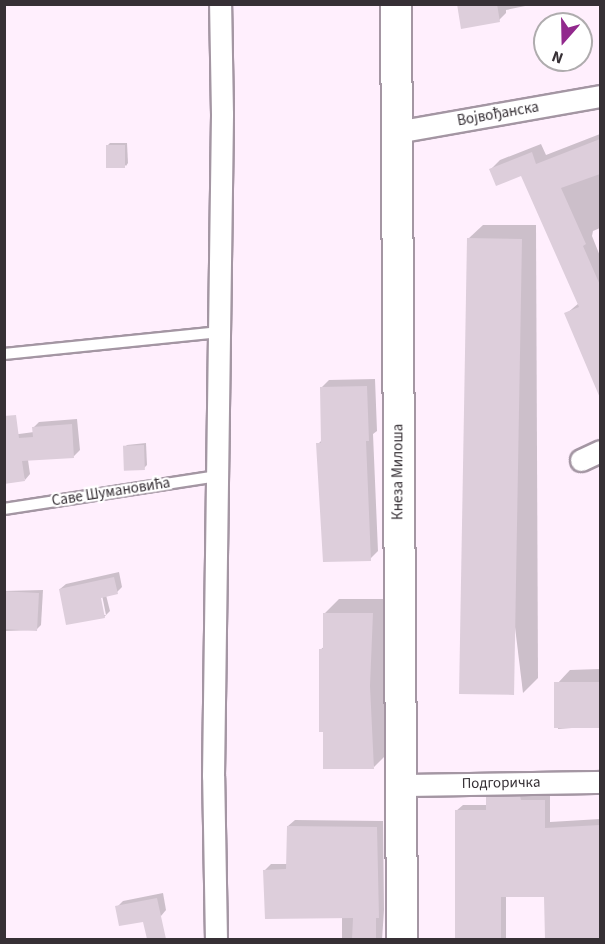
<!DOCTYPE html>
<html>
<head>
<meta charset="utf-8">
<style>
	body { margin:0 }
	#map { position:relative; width:605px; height:944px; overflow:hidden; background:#ffeffd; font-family:"Source Sans 3",sans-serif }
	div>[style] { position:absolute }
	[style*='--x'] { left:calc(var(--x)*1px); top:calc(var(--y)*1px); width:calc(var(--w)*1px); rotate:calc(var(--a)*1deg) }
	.shadow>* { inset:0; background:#0003 }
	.building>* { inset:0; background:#ddcedb; transform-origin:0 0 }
	.roads { filter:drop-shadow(2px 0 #a496a3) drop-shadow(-2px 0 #a496a3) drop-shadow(0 2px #a496a3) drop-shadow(0 -2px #a496a3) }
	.service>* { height:10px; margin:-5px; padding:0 5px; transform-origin:5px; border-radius:5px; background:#fff }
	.minor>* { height:21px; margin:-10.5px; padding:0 10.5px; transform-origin:10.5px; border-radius:10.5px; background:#fff }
	.secondary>* { height:30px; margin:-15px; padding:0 15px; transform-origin:15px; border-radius:15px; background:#fff }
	span { translate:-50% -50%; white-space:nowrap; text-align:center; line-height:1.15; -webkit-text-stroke:4.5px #fff; paint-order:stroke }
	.street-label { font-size:15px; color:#363035 }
	.frame { position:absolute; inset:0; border:6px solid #363035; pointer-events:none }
	.north { position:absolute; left:533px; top:12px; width:60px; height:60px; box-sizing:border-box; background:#fff; border:2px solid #afacae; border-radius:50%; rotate:200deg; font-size:16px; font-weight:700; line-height:24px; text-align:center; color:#363035 }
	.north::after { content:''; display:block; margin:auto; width:21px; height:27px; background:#92298d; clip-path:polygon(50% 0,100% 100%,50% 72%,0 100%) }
</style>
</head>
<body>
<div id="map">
	<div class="shadow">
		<div style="clip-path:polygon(458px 4px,535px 4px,506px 10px,506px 13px,499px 20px)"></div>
		<div style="clip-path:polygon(600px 134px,600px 228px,593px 231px,592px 236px,600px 256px,600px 394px,566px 314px,579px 303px,522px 175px,491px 169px,500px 160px,541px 144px,546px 155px)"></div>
		<div style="clip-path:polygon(110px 143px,127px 143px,128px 163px,126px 166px,107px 146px)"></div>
		<div style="clip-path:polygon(483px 225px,536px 225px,538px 678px,523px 693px,468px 239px)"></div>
		<div style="clip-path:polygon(375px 379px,377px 431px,373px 434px,378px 551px,370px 559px,318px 444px,323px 439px,321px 388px,329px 380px)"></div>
		<div style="clip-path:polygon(77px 419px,80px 450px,74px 456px,28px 460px,30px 474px,25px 480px,4px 436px,34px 432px,33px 428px,39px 422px)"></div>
		<div style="clip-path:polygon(146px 443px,147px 465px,144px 468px,125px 447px,127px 445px)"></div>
		<div style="clip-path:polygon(evenodd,119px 572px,122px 587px,117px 592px,106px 595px,110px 611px,104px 617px,60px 589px,66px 584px,119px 572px,101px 590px,106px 615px,103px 615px,98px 591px,101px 590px)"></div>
		<div style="clip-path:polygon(43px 590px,41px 625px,36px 630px,4px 631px,4px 591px)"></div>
		<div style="clip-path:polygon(339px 599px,387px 599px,384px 671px,388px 753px,374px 767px,320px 650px,325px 646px,325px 613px)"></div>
		<div style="clip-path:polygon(600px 669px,600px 726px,558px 729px,556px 685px,570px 670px)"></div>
		<div style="clip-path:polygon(526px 790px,526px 795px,550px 795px,550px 822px,600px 819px,600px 940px,546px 940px,545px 896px,506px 896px,506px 940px,456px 940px,456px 811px,463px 805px,488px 805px,488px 797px,494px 791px)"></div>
		<div style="clip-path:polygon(295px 820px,383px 821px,384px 910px,382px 940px,342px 940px,342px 917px,265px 870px,271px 864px,288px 864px,288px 826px)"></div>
		<div style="clip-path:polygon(163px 893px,166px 910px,161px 916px,117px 907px,123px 901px)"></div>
	</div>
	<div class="building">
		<div style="clip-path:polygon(457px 4px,497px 4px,500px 22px,461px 29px)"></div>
		<div style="clip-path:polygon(600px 139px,600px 174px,561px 188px,586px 244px,583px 246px,600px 285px,600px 398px,564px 313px,579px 307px,521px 176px,496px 186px,489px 169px,532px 152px,536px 164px)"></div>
		<div style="left:106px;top:145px;width:19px;height:23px"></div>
		<div style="left:467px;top:238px;width:55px;height:456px;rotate:1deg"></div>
		<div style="clip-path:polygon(367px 386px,369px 441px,366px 441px,371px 561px,323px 562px,316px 443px,321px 443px,320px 387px)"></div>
		<div style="clip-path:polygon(16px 415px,19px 438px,33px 437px,32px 427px,72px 424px,74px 458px,22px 461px,25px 481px,4px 484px,4px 416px)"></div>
		<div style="left:144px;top:445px;width:25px;height:21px;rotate:88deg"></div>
		<div style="clip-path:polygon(114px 577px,118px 594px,101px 598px,105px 618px,66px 625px,59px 589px)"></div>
		<div style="left:39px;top:593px;width:38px;height:35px;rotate:93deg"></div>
		<div style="clip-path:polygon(323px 613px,373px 613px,370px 686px,374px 769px,323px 769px,323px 732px,319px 732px,319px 649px,323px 649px)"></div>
		<div style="left:600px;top:682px;width:46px;height:46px;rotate:90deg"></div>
		<div style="clip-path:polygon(486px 796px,520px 796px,521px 800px,545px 800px,545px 828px,600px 825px,600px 939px,545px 939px,544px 897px,501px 897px,501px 939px,455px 939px,455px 810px,486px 810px)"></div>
		<div style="clip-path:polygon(287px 826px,377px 827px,379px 918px,376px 918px,376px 939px,352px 939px,353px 918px,265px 919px,263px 870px,286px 869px)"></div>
		<div style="clip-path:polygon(157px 898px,166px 939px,147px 939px,143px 922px,119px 926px,115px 906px)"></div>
	</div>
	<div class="roads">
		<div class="service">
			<div style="--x:4;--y:354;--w:217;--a:-5.8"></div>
			<div style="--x:4;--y:509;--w:216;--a:-8.8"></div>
		</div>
		<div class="minor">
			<div style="--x:396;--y:132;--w:207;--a:-10"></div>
			<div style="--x:581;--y:460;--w:21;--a:-25"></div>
			<div style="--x:401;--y:785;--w:199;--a:-0.9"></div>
			<div style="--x:216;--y:940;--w:164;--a:-91"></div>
			<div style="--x:213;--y:776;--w:662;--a:-89.22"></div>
			<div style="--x:222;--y:114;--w:110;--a:-91"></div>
		</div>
		<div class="secondary">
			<div style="--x:396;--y:4;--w:936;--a:89.63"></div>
		</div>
	</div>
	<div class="street-label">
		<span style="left:498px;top:114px;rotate:-10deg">Војвођанска</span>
		<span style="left:398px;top:472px;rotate:-90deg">Кнеза Милоша</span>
		<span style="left:111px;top:492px;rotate:-9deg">Саве Шумановића</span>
		<span style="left:501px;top:783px;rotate:-1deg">Подгоричка</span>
	</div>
	<div class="frame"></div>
	<div class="north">N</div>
</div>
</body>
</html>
